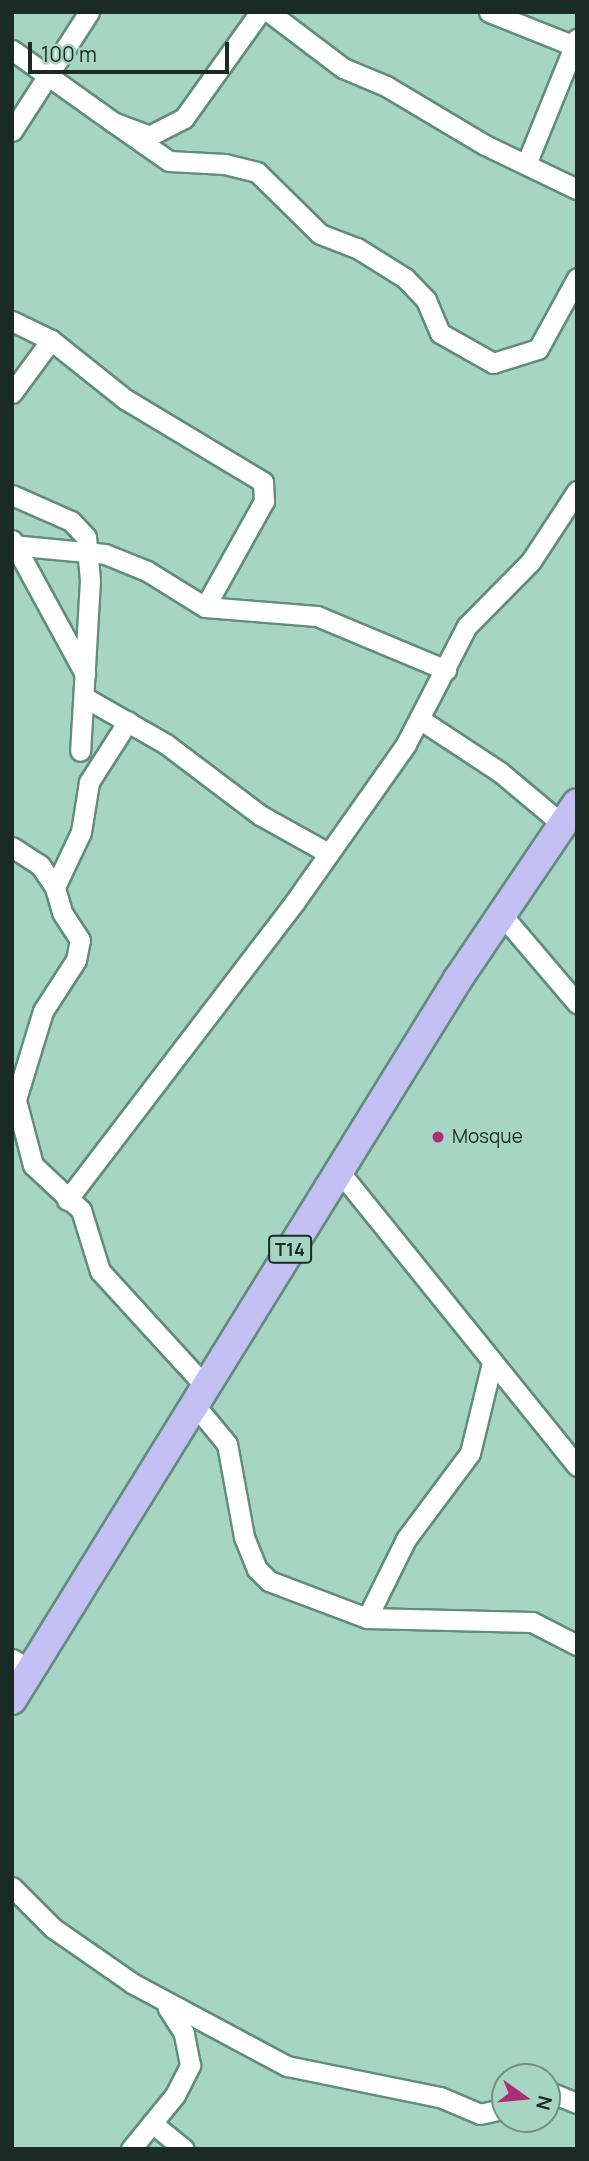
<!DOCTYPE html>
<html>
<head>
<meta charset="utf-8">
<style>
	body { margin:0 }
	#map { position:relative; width:589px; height:2161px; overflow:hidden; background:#a7d5c3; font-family:Manrope,sans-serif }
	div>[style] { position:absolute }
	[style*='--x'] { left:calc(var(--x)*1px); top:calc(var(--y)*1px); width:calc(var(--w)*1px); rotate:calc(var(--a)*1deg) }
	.roads { filter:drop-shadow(2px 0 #618d7c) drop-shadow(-2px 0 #618d7c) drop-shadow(0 2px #618d7c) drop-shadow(0 -2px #618d7c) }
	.minor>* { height:19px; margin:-9.5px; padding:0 9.5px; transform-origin:9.5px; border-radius:9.5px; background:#fff }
	.highway>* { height:28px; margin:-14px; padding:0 14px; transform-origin:14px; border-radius:14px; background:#c5c0f4 }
	.dots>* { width:19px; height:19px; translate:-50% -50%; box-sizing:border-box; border:4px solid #a7d5c3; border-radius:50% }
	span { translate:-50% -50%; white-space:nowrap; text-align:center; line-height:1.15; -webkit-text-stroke:7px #a7d5c3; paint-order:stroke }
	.shield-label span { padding:2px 5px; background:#a7d5c3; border:2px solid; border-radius:5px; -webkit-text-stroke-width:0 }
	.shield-label { font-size:18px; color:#192b24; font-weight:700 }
	.poi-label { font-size:19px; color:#192b24 }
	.left { translate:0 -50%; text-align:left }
	.frame { position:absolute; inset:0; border:14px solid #192b24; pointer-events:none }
	.north { position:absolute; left:491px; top:2063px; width:70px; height:70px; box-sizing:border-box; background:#a7d5c3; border:2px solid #6e9183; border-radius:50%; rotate:105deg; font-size:19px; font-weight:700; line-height:28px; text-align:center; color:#192b24 }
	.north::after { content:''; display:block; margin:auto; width:24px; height:32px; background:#ad2d79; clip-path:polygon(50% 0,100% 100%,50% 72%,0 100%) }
	.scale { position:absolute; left:28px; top:42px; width:201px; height:32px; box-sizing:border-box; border:4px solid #192b24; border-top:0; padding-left:9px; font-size:21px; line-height:24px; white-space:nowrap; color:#192b24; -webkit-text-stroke:5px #a7d5c3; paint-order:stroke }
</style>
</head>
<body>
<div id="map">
	<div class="roads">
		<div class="minor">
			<div style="--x:269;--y:12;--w:93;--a:37.1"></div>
			<div style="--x:343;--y:68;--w:47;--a:22.7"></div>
			<div style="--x:386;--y:86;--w:115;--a:30.8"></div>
			<div style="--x:485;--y:145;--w:102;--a:25.6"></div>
			<div style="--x:489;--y:12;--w:95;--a:21.7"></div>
			<div style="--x:12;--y:50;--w:124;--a:35.5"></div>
			<div style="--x:113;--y:122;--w:39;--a:21"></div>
			<div style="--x:149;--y:136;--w:39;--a:-27"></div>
			<div style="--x:184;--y:118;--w:130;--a:-54.4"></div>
			<div style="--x:113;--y:122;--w:68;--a:34.9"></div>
			<div style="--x:169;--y:161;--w:56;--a:3.1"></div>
			<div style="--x:225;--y:164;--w:33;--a:14"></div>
			<div style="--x:257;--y:172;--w:88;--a:44.5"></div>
			<div style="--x:320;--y:234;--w:40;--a:21"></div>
			<div style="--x:357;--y:248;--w:57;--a:32"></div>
			<div style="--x:405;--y:278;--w:30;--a:46"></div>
			<div style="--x:426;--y:300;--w:36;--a:67"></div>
			<div style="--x:440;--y:333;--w:61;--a:29.5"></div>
			<div style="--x:493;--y:363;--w:47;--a:-17.3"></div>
			<div style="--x:538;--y:349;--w:81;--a:-61.2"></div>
			<div style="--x:12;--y:131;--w:142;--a:-57.1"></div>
			<div style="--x:527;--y:162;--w:133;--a:-67.9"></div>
			<div style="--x:12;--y:321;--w:43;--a:26"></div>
			<div style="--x:51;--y:340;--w:95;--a:38.6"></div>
			<div style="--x:125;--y:399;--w:161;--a:31"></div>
			<div style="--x:263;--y:482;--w:19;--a:87"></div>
			<div style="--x:264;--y:501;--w:121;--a:119.1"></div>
			<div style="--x:12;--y:393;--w:66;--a:-53.7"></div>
			<div style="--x:12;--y:495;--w:64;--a:23.8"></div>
			<div style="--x:71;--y:521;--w:22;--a:47"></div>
			<div style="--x:86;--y:537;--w:43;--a:84.7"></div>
			<div style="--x:90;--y:580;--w:171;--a:93.3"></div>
			<div style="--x:12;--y:540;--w:153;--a:61.4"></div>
			<div style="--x:12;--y:545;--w:93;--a:5.5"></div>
			<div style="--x:105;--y:554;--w:45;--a:22"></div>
			<div style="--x:147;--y:571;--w:68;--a:31.8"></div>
			<div style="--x:205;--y:607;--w:112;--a:4.6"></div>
			<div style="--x:317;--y:616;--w:140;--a:22.7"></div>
			<div style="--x:84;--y:697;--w:95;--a:29.8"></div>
			<div style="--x:166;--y:744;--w:118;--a:37.1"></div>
			<div style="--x:260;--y:815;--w:78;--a:29.2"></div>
			<div style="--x:421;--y:720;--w:95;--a:33.4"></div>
			<div style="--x:500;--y:772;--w:81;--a:40"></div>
			<div style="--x:12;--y:847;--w:33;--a:33"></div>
			<div style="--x:40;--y:865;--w:27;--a:56"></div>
			<div style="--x:502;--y:915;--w:116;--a:49.6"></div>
			<div style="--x:12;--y:1085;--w:83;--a:75.3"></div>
			<div style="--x:33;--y:1165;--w:66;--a:43.2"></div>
			<div style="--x:81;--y:1210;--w:64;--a:72.7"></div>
			<div style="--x:100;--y:1271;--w:156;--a:47.6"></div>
			<div style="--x:17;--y:1096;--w:89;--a:-73"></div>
			<div style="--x:43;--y:1011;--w:61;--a:-57.1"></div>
			<div style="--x:76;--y:960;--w:20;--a:-79"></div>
			<div style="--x:80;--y:940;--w:33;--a:-123"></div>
			<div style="--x:62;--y:912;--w:26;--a:-106"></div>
			<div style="--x:55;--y:887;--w:61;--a:-64.7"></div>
			<div style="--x:81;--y:832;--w:51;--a:-80.9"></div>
			<div style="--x:89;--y:782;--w:72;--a:-57.4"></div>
			<div style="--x:339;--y:1171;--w:379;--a:51.1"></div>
			<div style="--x:67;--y:1200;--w:374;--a:-52.6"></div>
			<div style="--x:294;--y:903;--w:194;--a:-54.8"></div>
			<div style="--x:406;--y:744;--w:133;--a:-62.7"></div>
			<div style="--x:467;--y:626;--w:91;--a:-45.4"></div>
			<div style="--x:531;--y:561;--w:84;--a:-56.7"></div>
			<div style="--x:194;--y:1404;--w:52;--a:50.5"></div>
			<div style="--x:227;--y:1444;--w:95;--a:79.6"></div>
			<div style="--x:244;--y:1537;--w:35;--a:68"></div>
			<div style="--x:257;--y:1569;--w:17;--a:45"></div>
			<div style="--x:269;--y:1581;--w:105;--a:20.7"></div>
			<div style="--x:367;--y:1618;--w:165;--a:1.4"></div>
			<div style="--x:532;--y:1622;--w:51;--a:27.1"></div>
			<div style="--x:367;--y:1618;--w:88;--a:-63.7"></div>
			<div style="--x:406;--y:1539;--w:107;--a:-53.3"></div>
			<div style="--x:470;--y:1453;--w:93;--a:-76.3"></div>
			<div style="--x:12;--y:1659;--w:20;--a:30"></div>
			<div style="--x:12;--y:1887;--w:58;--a:45"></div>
			<div style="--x:53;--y:1928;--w:96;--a:34.8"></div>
			<div style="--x:132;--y:1983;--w:176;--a:28.2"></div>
			<div style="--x:287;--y:2066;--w:156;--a:11.5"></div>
			<div style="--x:440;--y:2097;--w:43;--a:23"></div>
			<div style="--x:480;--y:2114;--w:26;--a:-13"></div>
			<div style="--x:547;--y:2091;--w:32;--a:22"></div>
			<div style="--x:152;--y:2123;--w:41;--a:39.1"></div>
			<div style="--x:131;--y:2149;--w:70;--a:-50.8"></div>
			<div style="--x:175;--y:2095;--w:34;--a:-63"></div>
			<div style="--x:190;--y:2065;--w:33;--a:-101"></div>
			<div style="--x:184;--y:2033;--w:30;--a:-123"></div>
		</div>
		<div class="highway">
			<div style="--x:12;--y:1700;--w:848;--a:-58.26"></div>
			<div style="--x:458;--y:979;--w:212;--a:-55.9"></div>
		</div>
	</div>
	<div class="dots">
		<div style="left:438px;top:1137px;background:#ad2d79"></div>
	</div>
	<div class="shield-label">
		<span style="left:290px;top:1249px">T14</span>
	</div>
	<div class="poi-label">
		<span class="left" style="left:452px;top:1137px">Mosque</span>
	</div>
	<div class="frame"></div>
	<div class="north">N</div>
	<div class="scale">100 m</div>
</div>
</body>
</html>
